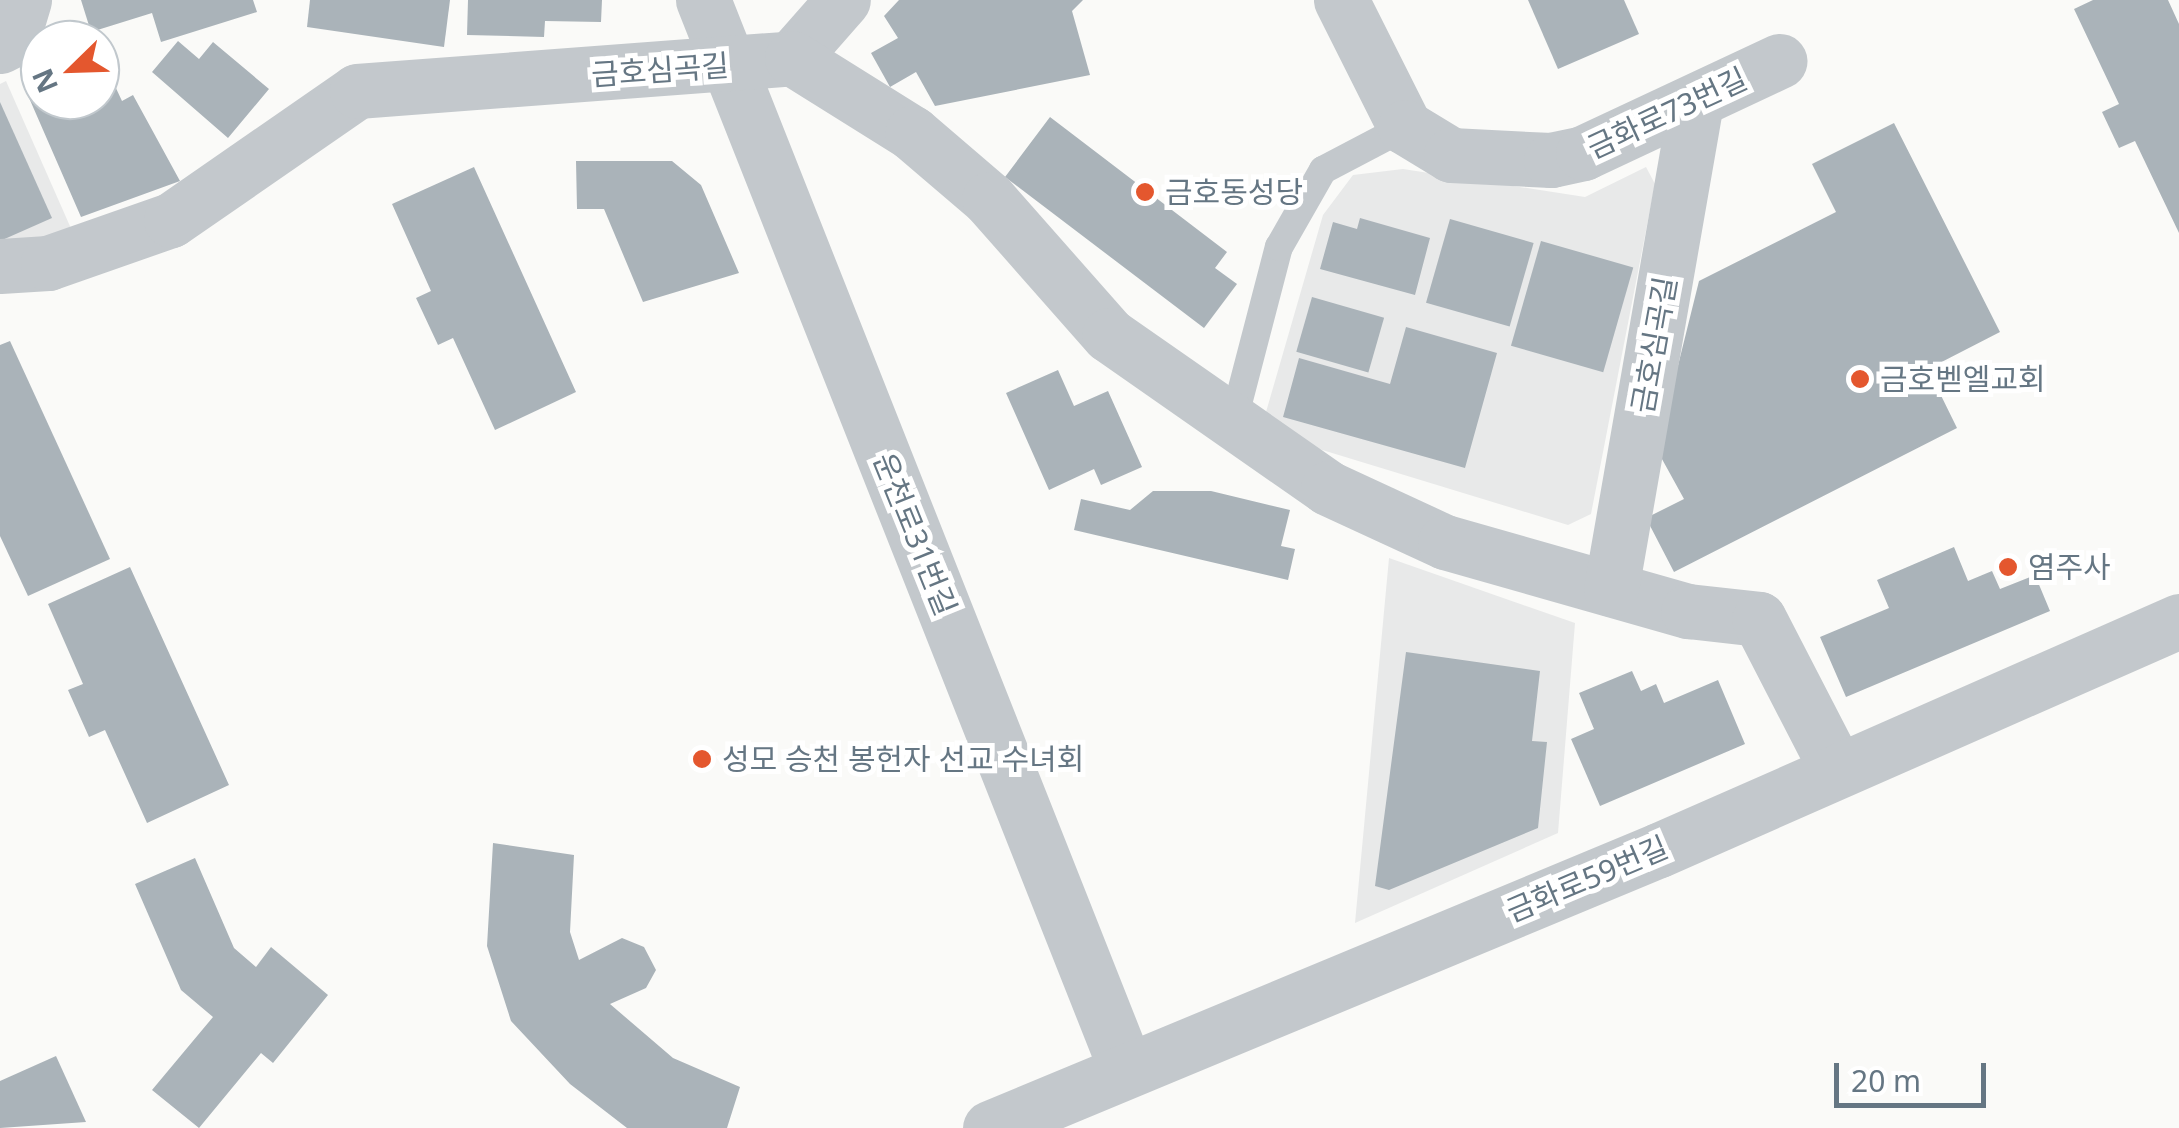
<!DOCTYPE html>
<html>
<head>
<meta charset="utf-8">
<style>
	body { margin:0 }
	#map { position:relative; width:2179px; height:1128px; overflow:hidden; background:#fafaf8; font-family:"Noto Sans","Noto Sans KR",sans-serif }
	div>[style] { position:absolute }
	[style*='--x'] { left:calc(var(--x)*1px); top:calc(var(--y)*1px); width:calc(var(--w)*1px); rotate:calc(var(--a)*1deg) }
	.built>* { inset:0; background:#e8e9e9 }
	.building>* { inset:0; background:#aab3b9; transform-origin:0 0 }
	.service>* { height:28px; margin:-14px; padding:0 14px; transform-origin:14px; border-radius:14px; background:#c3c8cc }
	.minor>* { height:55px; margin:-27.5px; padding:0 27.5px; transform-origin:27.5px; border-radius:27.5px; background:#c3c8cc }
	.dots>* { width:28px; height:28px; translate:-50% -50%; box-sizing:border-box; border:5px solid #fff; border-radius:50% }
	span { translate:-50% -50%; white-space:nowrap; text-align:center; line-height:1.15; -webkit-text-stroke:10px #fff; paint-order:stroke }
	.street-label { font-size:30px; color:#657683 }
	.poi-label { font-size:30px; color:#657683 }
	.left { translate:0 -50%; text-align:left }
	.north { position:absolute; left:20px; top:20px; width:100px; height:100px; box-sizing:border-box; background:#fff; border:2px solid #c1c8cd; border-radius:50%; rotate:247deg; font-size:28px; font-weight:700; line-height:40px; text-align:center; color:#657683 }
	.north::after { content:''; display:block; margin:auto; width:35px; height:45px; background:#e4572e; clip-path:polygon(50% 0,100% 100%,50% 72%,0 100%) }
	.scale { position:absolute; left:1834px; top:1063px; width:152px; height:45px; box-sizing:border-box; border:5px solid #657683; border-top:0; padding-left:12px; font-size:30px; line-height:35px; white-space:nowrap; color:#657683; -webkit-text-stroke:8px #fff; paint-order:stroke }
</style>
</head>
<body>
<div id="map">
	<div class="built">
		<div style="clip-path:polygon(6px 81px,73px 233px,0 245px,0 84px)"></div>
		<div style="clip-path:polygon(1646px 167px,1655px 184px,1591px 514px,1568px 525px,1283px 438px,1266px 412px,1323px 215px,1353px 175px,1403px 169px,1585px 197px)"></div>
		<div style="clip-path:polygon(1389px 558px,1575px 623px,1558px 833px,1355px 923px)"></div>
	</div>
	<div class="building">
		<div style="clip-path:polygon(81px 0,253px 0,257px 12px,161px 42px,152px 13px,91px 32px)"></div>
		<div style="clip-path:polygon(310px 0,450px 0,444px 47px,307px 27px)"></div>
		<div style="clip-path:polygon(468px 0,602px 0,601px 22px,545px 21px,544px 37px,467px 35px)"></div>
		<div style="clip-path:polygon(899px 0,1083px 0,1072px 11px,1090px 75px,935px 106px,916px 72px,890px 87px,871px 53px,898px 38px,884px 16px)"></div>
		<div style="clip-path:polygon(1528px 0,1624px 0,1639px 34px,1558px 69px)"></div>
		<div style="clip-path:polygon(2093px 0,2168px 0,2179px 24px,2179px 233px,2135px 141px,2119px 148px,2102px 112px,2119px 104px,2074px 9px)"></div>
		<div style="clip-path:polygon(178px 41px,199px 59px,213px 42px,269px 89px,228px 138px,152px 72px)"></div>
		<div style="clip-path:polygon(107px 69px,122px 101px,133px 95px,180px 181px,81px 217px,23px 84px,40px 77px,40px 100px,100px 100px,100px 72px)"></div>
		<div style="clip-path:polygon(0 102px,52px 218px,0 241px)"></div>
		<div style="clip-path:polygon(1050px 117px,1227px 252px,1215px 268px,1237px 284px,1204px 328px,1005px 177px)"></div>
		<div style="clip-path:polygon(1894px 123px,2000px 332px,1928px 369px,1957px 428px,1674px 572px,1646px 518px,1684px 499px,1657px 450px,1699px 281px,1836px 212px,1812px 164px)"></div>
		<div style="clip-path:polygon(576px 161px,672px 161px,701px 185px,739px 273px,643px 302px,604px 209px,577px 209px)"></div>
		<div style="clip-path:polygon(474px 167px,576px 392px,495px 430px,453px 338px,438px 345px,416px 298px,431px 291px,392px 204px)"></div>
		<div style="clip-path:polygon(1360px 218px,1430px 238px,1415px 295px,1320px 269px,1333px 222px,1357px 229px)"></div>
		<div style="left:1450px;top:219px;width:87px;height:87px;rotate:16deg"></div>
		<div style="left:1541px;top:241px;width:96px;height:109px;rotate:16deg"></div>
		<div style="left:1312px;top:297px;width:75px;height:57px;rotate:16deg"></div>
		<div style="clip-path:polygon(1406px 327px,1497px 353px,1465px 468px,1283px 417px,1299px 358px,1390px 384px)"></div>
		<div style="clip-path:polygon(10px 341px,110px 559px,28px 596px,0 536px,0 345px)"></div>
		<div style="clip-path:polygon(1058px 370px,1074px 406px,1108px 391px,1142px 467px,1101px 485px,1094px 469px,1049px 490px,1006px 393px)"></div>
		<div style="clip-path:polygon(1153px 491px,1211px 491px,1290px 510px,1281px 546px,1295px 549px,1288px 580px,1074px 530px,1081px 499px,1130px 510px)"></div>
		<div style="clip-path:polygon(1954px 547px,1968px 581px,1992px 571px,2000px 589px,2035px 575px,2050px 611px,1846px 697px,1820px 637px,1889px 608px,1877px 580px)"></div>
		<div style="clip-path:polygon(130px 567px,229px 785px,147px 823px,105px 730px,89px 737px,68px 690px,83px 684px,48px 604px)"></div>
		<div style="clip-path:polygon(1406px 652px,1540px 671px,1532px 741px,1547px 742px,1538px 828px,1389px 890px,1375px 886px)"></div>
		<div style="clip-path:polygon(1632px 671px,1641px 691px,1656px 684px,1664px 703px,1718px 680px,1745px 744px,1600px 806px,1571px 739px,1594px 729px,1579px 693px)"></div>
		<div style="clip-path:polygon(493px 843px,574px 855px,570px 932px,579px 960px,622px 938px,644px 947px,656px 970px,646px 988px,610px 1004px,673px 1058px,740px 1087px,727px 1128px,627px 1128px,570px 1084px,511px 1021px,487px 946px)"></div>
		<div style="clip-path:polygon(195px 858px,234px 948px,256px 967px,271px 947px,328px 995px,273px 1063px,261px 1053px,199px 1128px,152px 1090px,213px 1017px,181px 990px,135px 884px)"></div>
		<div style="clip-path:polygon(56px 1056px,86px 1122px,0 1128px,0 1081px)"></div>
	</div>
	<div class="service">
		<div style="--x:1233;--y:423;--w:182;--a:-75.4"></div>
		<div style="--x:1279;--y:247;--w:89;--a:-60.3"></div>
		<div style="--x:1323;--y:170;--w:93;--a:-27.7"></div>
	</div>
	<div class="minor">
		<div style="--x:703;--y:0;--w:1150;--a:68.41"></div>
		<div style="--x:1341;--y:0;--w:142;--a:63.3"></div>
		<div style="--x:1405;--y:127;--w:54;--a:31.3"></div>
		<div style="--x:1451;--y:155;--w:100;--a:2.9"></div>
		<div style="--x:1551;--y:160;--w:33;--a:-12"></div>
		<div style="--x:1583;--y:153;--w:217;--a:-25.1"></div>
		<div style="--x:0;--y:46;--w:13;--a:-27"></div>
		<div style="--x:12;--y:40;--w:42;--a:-73.3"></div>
		<div style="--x:792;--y:58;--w:77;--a:-48.7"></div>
		<div style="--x:0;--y:266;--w:48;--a:-3.6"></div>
		<div style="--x:48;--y:263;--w:130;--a:-19.3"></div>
		<div style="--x:171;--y:220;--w:226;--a:-34.7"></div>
		<div style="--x:357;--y:91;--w:436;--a:-4.3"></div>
		<div style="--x:792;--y:58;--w:142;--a:32"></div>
		<div style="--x:912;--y:133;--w:101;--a:40.6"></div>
		<div style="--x:989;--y:199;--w:181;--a:48.6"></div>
		<div style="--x:1109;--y:335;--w:267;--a:34.9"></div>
		<div style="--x:1328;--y:488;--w:129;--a:24.8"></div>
		<div style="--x:1445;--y:542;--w:253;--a:15.9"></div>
		<div style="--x:1688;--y:611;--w:71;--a:6.4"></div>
		<div style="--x:1759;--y:619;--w:170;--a:62.7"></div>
		<div style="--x:1611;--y:589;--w:495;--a:-80.1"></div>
		<div style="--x:990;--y:1128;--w:724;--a:-22.57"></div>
		<div style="--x:1659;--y:850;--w:568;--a:-23.77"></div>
	</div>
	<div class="dots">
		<div style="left:1145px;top:192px;background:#e4572e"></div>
		<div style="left:1860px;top:379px;background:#e4572e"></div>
		<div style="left:2008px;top:567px;background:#e4572e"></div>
		<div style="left:702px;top:759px;background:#e4572e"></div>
	</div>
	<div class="street-label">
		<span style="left:660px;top:70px;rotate:-4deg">금호심곡길</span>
		<span style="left:1667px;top:113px;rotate:-25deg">금화로73번길</span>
		<span style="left:1654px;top:345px;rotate:-80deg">금호심곡길</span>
		<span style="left:915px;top:534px;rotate:68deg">운천로31번길</span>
		<span style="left:1587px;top:879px;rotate:-23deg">금화로59번길</span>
	</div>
	<div class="poi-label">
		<span class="left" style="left:1165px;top:192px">금호동성당</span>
		<span class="left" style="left:1880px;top:379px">금호벧엘교회</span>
		<span class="left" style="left:2028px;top:567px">염주사</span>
		<span class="left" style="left:722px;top:759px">성모 승천 봉헌자 선교 수녀회</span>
	</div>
	<div class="north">N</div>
	<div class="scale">20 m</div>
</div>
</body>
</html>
